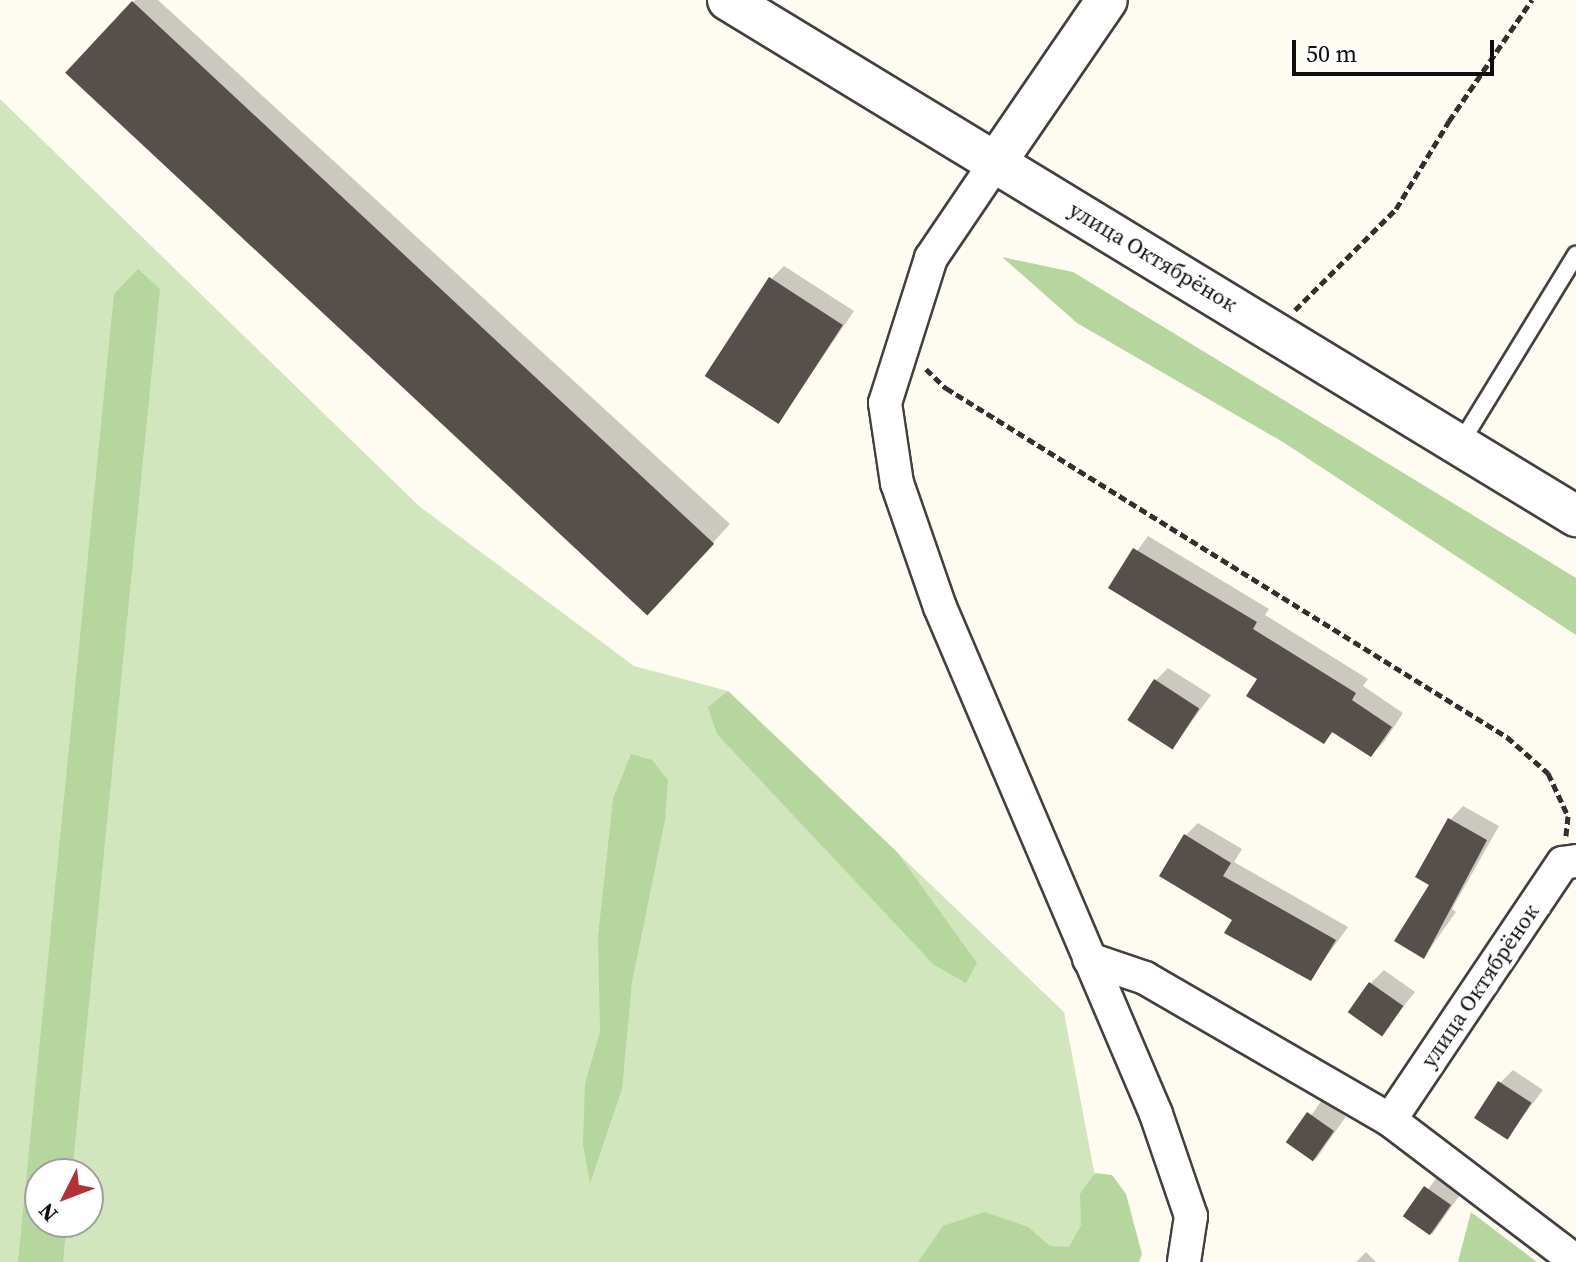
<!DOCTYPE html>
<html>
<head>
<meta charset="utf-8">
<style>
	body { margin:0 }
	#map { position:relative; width:1576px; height:1262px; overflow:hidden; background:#fefbf0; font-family:"Source Serif 4",serif }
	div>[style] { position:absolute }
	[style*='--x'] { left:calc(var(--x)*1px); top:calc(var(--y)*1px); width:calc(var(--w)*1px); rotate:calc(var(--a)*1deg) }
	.green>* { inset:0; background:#d1e6bc }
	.forest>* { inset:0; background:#b5d69c }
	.shadow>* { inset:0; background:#0003; transform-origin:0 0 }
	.building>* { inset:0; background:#564f4b; transform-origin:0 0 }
	.path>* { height:5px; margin-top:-2.5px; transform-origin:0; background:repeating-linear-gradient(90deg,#303030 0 8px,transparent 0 12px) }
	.roads { filter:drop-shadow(2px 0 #414141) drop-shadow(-2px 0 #414141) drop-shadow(0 2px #414141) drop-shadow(0 -2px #414141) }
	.service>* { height:16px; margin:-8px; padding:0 8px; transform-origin:8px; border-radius:8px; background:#fff }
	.minor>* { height:32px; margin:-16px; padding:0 16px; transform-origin:16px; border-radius:16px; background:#fff }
	.tertiary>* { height:40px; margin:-20px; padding:0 20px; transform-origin:20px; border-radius:20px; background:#fff }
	span { translate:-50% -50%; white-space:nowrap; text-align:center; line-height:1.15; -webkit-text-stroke:8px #fff; paint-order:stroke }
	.street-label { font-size:22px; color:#0e0e0e }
	.north { position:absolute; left:24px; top:1158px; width:80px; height:80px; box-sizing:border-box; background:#fff; border:2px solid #9f9f9f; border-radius:50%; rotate:228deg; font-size:22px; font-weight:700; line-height:32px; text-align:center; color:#0e0e0e }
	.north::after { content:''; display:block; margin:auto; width:28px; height:36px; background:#b43035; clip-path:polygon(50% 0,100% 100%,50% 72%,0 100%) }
	.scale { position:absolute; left:1292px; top:40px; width:202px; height:36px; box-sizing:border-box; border:4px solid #0e0e0e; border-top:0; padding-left:10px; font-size:24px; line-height:28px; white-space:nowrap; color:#0e0e0e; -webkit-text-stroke:6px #fff; paint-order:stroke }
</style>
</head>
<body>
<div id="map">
	<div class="green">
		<div style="clip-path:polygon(evenodd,0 99px,419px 506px,634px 666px,728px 691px,1064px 1012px,1111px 1262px,0 1262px,0 99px,40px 1174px,88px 1174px,88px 1222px,40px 1222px,40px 1174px)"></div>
	</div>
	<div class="forest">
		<div style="clip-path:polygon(1002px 257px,1073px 272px,1576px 578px,1576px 635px,1283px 442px,1077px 323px)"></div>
		<div style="clip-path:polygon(138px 269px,160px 289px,72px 1174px,40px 1174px,40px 1222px,67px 1222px,63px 1262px,18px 1262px,114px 294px)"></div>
		<div style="clip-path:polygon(728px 691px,897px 852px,977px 963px,966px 983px,934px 965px,717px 734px,708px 707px)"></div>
		<div style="clip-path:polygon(631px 754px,652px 760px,668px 780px,665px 820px,632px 982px,622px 1089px,590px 1183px,583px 1145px,585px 1084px,600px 1032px,598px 937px,613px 799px)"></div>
		<div style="clip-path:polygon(1095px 1173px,1112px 1175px,1126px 1194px,1142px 1254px,1139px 1262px,918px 1262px,943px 1226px,985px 1212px,1028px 1227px,1050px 1246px,1069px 1247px,1081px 1225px,1080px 1194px)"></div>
		<div style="clip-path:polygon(1471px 1212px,1537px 1262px,1458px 1262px)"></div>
	</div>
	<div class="shadow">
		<div style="clip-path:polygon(135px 0,158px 0,730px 524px,665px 595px,68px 73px)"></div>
		<div style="clip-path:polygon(784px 266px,854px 311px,779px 421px,771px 279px)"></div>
		<div style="clip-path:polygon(1148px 536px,1269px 609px,1265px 615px,1368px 679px,1363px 686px,1403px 713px,1384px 742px,1371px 755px,1334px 731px,1323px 742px,1259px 678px,1111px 587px)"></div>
		<div style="clip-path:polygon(1168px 668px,1211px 695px,1174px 746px,1155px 681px)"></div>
		<div style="clip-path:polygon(1463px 806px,1499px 826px,1452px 909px,1456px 912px,1424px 957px,1450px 820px)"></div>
		<div style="clip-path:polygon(1198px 823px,1242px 849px,1234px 862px,1348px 927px,1310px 979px,1234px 920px,1185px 836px)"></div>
		<div style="clip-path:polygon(1384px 970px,1415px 992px,1382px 1033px,1371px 983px)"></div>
		<div style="clip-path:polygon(1513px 1070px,1543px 1090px,1506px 1138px,1500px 1083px)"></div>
		<div style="left:1322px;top:1100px;width:29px;height:53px;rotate:35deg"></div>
		<div style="left:1439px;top:1174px;width:29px;height:53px;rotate:35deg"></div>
		<div style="clip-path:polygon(1366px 1252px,1376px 1262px,1356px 1262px)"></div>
	</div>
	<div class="building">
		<div style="left:132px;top:1px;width:796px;height:98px;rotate:43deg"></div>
		<div style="left:769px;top:277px;width:88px;height:118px;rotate:33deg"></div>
		<div style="clip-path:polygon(1133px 548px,1257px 622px,1253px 629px,1356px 693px,1352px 700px,1392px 727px,1371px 757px,1332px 732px,1324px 744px,1246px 696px,1257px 679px,1108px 588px)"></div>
		<div style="left:1154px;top:679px;width:54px;height:49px;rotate:33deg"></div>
		<div style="clip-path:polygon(1448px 818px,1487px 840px,1424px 959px,1394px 941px,1429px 885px,1415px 877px)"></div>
		<div style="clip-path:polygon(1184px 834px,1231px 863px,1223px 876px,1336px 940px,1311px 981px,1224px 933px,1232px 920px,1159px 876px)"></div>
		<div style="left:1369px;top:982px;width:42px;height:37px;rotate:35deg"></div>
		<div style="left:1498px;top:1081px;width:40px;height:44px;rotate:33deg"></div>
		<div style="left:1307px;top:1112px;width:33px;height:37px;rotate:35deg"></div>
		<div style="left:1424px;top:1186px;width:33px;height:37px;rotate:35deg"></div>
	</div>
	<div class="path">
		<div style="--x:1295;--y:310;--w:143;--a:-45"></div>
		<div style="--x:1396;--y:209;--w:103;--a:-58.9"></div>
		<div style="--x:1449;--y:121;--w:147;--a:-55.6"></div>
		<div style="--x:926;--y:369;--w:28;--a:44"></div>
		<div style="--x:946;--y:388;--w:661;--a:31.89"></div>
		<div style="--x:1507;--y:737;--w:55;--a:41.3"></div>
		<div style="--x:1548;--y:773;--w:47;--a:65.1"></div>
		<div style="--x:1568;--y:816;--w:20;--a:96"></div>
	</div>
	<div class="roads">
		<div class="service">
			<div style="--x:1460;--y:444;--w:222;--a:-58.5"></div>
		</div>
		<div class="minor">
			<div style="--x:996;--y:162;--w:116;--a:124.1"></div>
			<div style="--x:931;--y:258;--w:152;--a:107.6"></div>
			<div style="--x:885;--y:403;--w:81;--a:81.5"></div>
			<div style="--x:897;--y:483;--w:131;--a:70.9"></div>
			<div style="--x:940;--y:607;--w:551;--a:66.92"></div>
			<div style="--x:1156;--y:1114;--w:108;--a:71.1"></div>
			<div style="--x:1191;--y:1216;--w:47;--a:98.7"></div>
			<div style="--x:1089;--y:959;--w:59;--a:18.7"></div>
			<div style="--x:1145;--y:978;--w:283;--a:30.1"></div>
			<div style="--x:1390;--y:1120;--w:233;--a:37.2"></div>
			<div style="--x:1390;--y:1120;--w:310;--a:-56.1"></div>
			<div style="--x:1563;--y:863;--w:13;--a:-9"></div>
		</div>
		<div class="tertiary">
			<div style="--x:728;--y:0;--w:993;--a:31.32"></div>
			<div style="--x:996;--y:162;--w:196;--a:-55.6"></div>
		</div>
	</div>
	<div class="street-label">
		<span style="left:1153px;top:257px;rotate:31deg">улица Октябрёнок</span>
		<span style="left:1480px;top:986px;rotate:-56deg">улица Октябрёнок</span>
	</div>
	<div class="north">N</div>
	<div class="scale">50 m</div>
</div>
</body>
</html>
